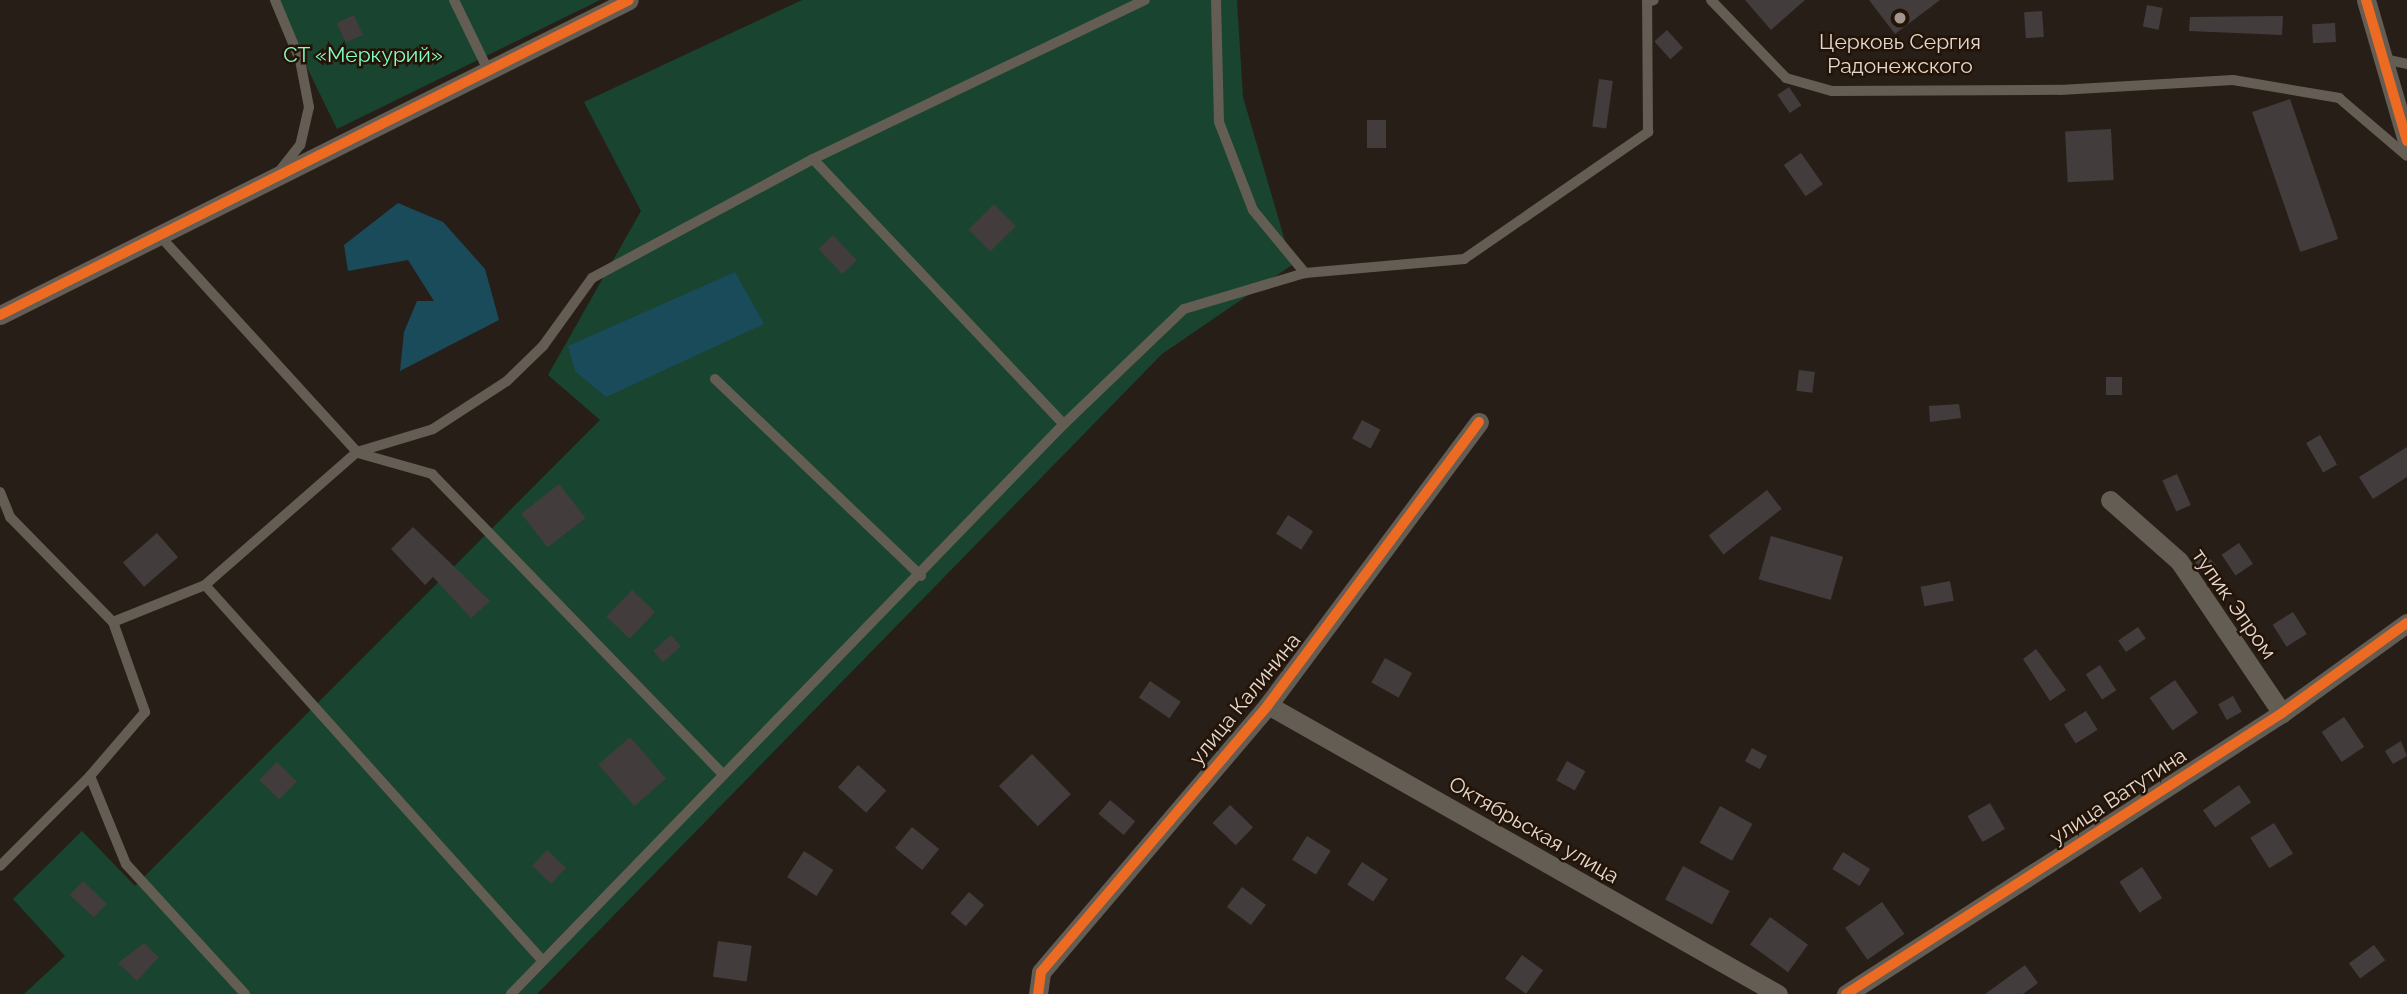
<!DOCTYPE html>
<html>
<head>
<meta charset="utf-8">
<style>
	body { margin:0 }
	#map { position:relative; width:2407px; height:994px; overflow:hidden; background:#271f17; font-family:Raleway,sans-serif }
	div>[style] { position:absolute }
	[style*='--x'] { left:calc(var(--x)*1px); top:calc(var(--y)*1px); width:calc(var(--w)*1px); rotate:calc(var(--a)*1deg) }
	.green>* { inset:0; background:#184430 }
	.water>* { inset:0; background:#1a4b5b }
	.building>* { inset:0; background:#423c3c; transform-origin:0 0 }
	.lane>* { height:10px; margin:-5px; padding:0 5px; transform-origin:5px; border-radius:5px; background:#645d54 }
	.street>* { height:19px; margin:-9.5px; padding:0 9.5px; transform-origin:9.5px; border-radius:9.5px; background:#645d54 }
	.cycleway>* { height:10px; margin:-5px; padding:0 5px; transform-origin:5px; border-radius:5px; background:#ed6a23 }
	.dots>* { width:19px; height:19px; translate:-50% -50%; box-sizing:border-box; border:4px solid #241407; border-radius:50% }
	span { translate:-50% -50%; white-space:nowrap; text-align:center; line-height:1.15; -webkit-text-stroke:5px #241407; paint-order:stroke }
	.poi-label { font-size:21px; color:#e3d8cf }
	.park-label { font-size:21px; color:#85fec6 }
	.street-label { font-size:21px; color:#e3d8cf }
</style>
</head>
<body>
<div id="map">
	<div class="green">
		<div style="clip-path:polygon(274px 0,600px 0,337px 129px)"></div>
		<div style="clip-path:polygon(802px 0,1237px 0,1243px 97px,1292px 265px,1162px 354px,537px 994px,24px 994px,65px 956px,13px 899px,82px 831px,135px 886px,600px 420px,548px 375px,641px 211px,584px 102px)"></div>
	</div>
	<div class="water">
		<div style="clip-path:polygon(398px 203px,443px 222px,485px 269px,499px 320px,400px 371px,404px 332px,417px 301px,434px 301px,408px 260px,348px 271px,344px 245px)"></div>
		<div style="clip-path:polygon(735px 272px,764px 324px,606px 397px,575px 371px,568px 346px)"></div>
	</div>
	<div class="building">
		<div style="clip-path:polygon(1745px 0,1805px 0,1771px 30px)"></div>
		<div style="clip-path:polygon(1869px 0,1940px 0,1895px 34px)"></div>
		<div style="left:2147px;top:5px;width:16px;height:22px;rotate:11deg"></div>
		<div style="left:2042px;top:11px;width:26px;height:18px;rotate:86deg"></div>
		<div style="left:354px;top:15px;width:22px;height:19px;rotate:66deg"></div>
		<div style="clip-path:polygon(2283px 16px,2282px 35px,2189px 31px,2190px 17px)"></div>
		<div style="left:2335px;top:23px;width:19px;height:23px;rotate:87deg"></div>
		<div style="left:1667px;top:30px;width:24px;height:17px;rotate:48deg"></div>
		<div style="left:1599px;top:79px;width:14px;height:48px;rotate:8deg"></div>
		<div style="left:1789px;top:87px;width:22px;height:14px;rotate:56deg"></div>
		<div style="left:2290px;top:99px;width:148px;height:40px;rotate:71deg"></div>
		<div style="left:1367px;top:120px;width:19px;height:28px"></div>
		<div style="left:2111px;top:129px;width:51px;height:46px;rotate:87deg"></div>
		<div style="left:1801px;top:153px;width:38px;height:21px;rotate:55deg"></div>
		<div style="left:994px;top:204px;width:31px;height:36px;rotate:45deg"></div>
		<div style="left:833px;top:235px;width:35px;height:20px;rotate:47deg"></div>
		<div style="left:1799px;top:370px;width:16px;height:21px;rotate:7deg"></div>
		<div style="left:2106px;top:377px;width:16px;height:18px"></div>
		<div style="clip-path:polygon(1959px 404px,1961px 418px,1930px 422px,1929px 406px)"></div>
		<div style="left:1362px;top:420px;width:21px;height:21px;rotate:28deg"></div>
		<div style="left:2320px;top:435px;width:34px;height:16px;rotate:60deg"></div>
		<div style="clip-path:polygon(2407px 447px,2407px 477px,2373px 499px,2359px 477px)"></div>
		<div style="left:2177px;top:474px;width:34px;height:16px;rotate:66deg"></div>
		<div style="left:559px;top:484px;width:43px;height:48px;rotate:52deg"></div>
		<div style="left:1767px;top:490px;width:24px;height:74px;rotate:52deg"></div>
		<div style="left:1288px;top:515px;width:30px;height:22px;rotate:33deg"></div>
		<div style="clip-path:polygon(413px 527px,490px 601px,471px 618px,433px 577px,425px 585px,391px 549px)"></div>
		<div style="left:157px;top:533px;width:32px;height:45px;rotate:49deg"></div>
		<div style="left:1771px;top:536px;width:75px;height:45px;rotate:16deg"></div>
		<div style="left:2239px;top:543px;width:25px;height:21px;rotate:56deg"></div>
		<div style="left:2203px;top:552px;width:18px;height:13px;rotate:45deg"></div>
		<div style="left:1950px;top:581px;width:20px;height:30px;rotate:79deg"></div>
		<div style="left:632px;top:590px;width:32px;height:37px;rotate:44deg"></div>
		<div style="left:2293px;top:612px;width:26px;height:24px;rotate:58deg"></div>
		<div style="left:2138px;top:627px;width:14px;height:24px;rotate:56deg"></div>
		<div style="left:671px;top:635px;width:15px;height:24px;rotate:48deg"></div>
		<div style="clip-path:polygon(2036px 649px,2066px 690px,2050px 701px,2023px 659px)"></div>
		<div style="left:1385px;top:658px;width:31px;height:28px;rotate:29deg"></div>
		<div style="left:2100px;top:665px;width:30px;height:17px;rotate:57deg"></div>
		<div style="left:2175px;top:680px;width:40px;height:31px;rotate:55deg"></div>
		<div style="left:1150px;top:681px;width:37px;height:20px;rotate:34deg"></div>
		<div style="left:2233px;top:696px;width:18px;height:17px;rotate:61deg"></div>
		<div style="left:2086px;top:711px;width:22px;height:26px;rotate:58deg"></div>
		<div style="left:2344px;top:717px;width:36px;height:27px;rotate:56deg"></div>
		<div style="left:630px;top:737px;width:55px;height:42px;rotate:49deg"></div>
		<div style="clip-path:polygon(2401px 741px,2407px 756px,2393px 764px,2385px 751px)"></div>
		<div style="left:1752px;top:748px;width:17px;height:15px;rotate:28deg"></div>
		<div style="left:1032px;top:754px;width:56px;height:46px;rotate:46deg"></div>
		<div style="left:1567px;top:761px;width:21px;height:22px;rotate:29deg"></div>
		<div style="left:277px;top:762px;width:28px;height:25px;rotate:45deg"></div>
		<div style="left:858px;top:765px;width:38px;height:30px;rotate:42deg"></div>
		<div style="left:2239px;top:785px;width:21px;height:44px;rotate:55deg"></div>
		<div style="left:1110px;top:800px;width:33px;height:18px;rotate:40deg"></div>
		<div style="left:1990px;top:803px;width:30px;height:26px;rotate:60deg"></div>
		<div style="left:1230px;top:805px;width:32px;height:25px;rotate:44deg"></div>
		<div style="left:1720px;top:806px;width:37px;height:42px;rotate:29deg"></div>
		<div style="left:2274px;top:823px;width:36px;height:28px;rotate:58deg"></div>
		<div style="left:912px;top:827px;width:35px;height:27px;rotate:39deg"></div>
		<div style="left:1307px;top:836px;width:28px;height:28px;rotate:32deg"></div>
		<div style="left:547px;top:850px;width:26px;height:22px;rotate:43deg"></div>
		<div style="left:804px;top:851px;width:35px;height:31px;rotate:33deg"></div>
		<div style="left:1843px;top:852px;width:32px;height:20px;rotate:32deg"></div>
		<div style="left:1362px;top:862px;width:31px;height:27px;rotate:33deg"></div>
		<div style="left:1683px;top:866px;width:53px;height:38px;rotate:28deg"></div>
		<div style="left:2142px;top:867px;width:37px;height:27px;rotate:57deg"></div>
		<div style="left:83px;top:881px;width:33px;height:19px;rotate:44deg"></div>
		<div style="left:1242px;top:887px;width:30px;height:25px;rotate:37deg"></div>
		<div style="left:969px;top:892px;width:20px;height:28px;rotate:41deg"></div>
		<div style="left:1882px;top:902px;width:39px;height:45px;rotate:55deg"></div>
		<div style="left:1770px;top:917px;width:47px;height:34px;rotate:36deg"></div>
		<div style="left:718px;top:941px;width:34px;height:36px;rotate:8deg"></div>
		<div style="clip-path:polygon(144px 943px,159px 957px,137px 981px,118px 963px)"></div>
		<div style="left:2374px;top:945px;width:19px;height:31px;rotate:54deg"></div>
		<div style="left:1522px;top:955px;width:26px;height:29px;rotate:36deg"></div>
		<div style="clip-path:polygon(2025px 965px,2038px 983px,2023px 994px,1985px 994px)"></div>
	</div>
	<div class="lane">
		<div style="--x:275;--y:0;--w:65;--a:67.4"></div>
		<div style="--x:300;--y:60;--w:48;--a:79.2"></div>
		<div style="--x:309;--y:107;--w:39;--a:103"></div>
		<div style="--x:300;--y:145;--w:31;--a:128"></div>
		<div style="--x:454;--y:0;--w:78;--a:64.1"></div>
		<div style="--x:1216;--y:0;--w:122;--a:88.6"></div>
		<div style="--x:1219;--y:122;--w:94;--a:68.9"></div>
		<div style="--x:1253;--y:210;--w:82;--a:50.5"></div>
		<div style="--x:1305;--y:273;--w:160;--a:-5"></div>
		<div style="--x:1464;--y:259;--w:224;--a:-34.6"></div>
		<div style="--x:1648;--y:132;--w:130;--a:-90.4"></div>
		<div style="--x:1647;--y:2;--w:7;--a:-16"></div>
		<div style="--x:1711;--y:0;--w:108;--a:46.1"></div>
		<div style="--x:1786;--y:78;--w:48;--a:15.8"></div>
		<div style="--x:1832;--y:91;--w:228;--a:-0.3"></div>
		<div style="--x:2060;--y:90;--w:173;--a:-3.3"></div>
		<div style="--x:2233;--y:80;--w:108;--a:9.6"></div>
		<div style="--x:2339;--y:98;--w:89;--a:40.5"></div>
		<div style="--x:2384;--y:59;--w:24;--a:12"></div>
		<div style="--x:813;--y:159;--w:365;--a:46.6"></div>
		<div style="--x:159;--y:235;--w:294;--a:47.6"></div>
		<div style="--x:357;--y:452;--w:202;--a:138.8"></div>
		<div style="--x:715;--y:379;--w:285;--a:43.7"></div>
		<div style="--x:357;--y:452;--w:79;--a:-16.8"></div>
		<div style="--x:433;--y:429;--w:88;--a:-33"></div>
		<div style="--x:507;--y:381;--w:50;--a:-44.2"></div>
		<div style="--x:543;--y:346;--w:84;--a:-54.2"></div>
		<div style="--x:592;--y:278;--w:251;--a:-28.3"></div>
		<div style="--x:813;--y:159;--w:368;--a:-25.6"></div>
		<div style="--x:358;--y:453;--w:77;--a:15.8"></div>
		<div style="--x:432;--y:474;--w:417;--a:45.9"></div>
		<div style="--x:0;--y:492;--w:27;--a:68"></div>
		<div style="--x:10;--y:517;--w:147;--a:45.6"></div>
		<div style="--x:113;--y:622;--w:96;--a:70.4"></div>
		<div style="--x:145;--y:712;--w:84;--a:130.7"></div>
		<div style="--x:90;--y:776;--w:95;--a:67.8"></div>
		<div style="--x:126;--y:864;--w:176;--a:47.5"></div>
		<div style="--x:113;--y:622;--w:99;--a:-21.9"></div>
		<div style="--x:205;--y:585;--w:504;--a:48.06"></div>
		<div style="--x:0;--y:866;--w:127;--a:-45"></div>
		<div style="--x:511;--y:994;--w:794;--a:-45.87"></div>
		<div style="--x:1064;--y:424;--w:166;--a:-43.8"></div>
		<div style="--x:1184;--y:309;--w:126;--a:-16.6"></div>
	</div>
	<div class="street">
		<div style="--x:2366;--y:0;--w:147;--a:73.8"></div>
		<div style="--x:0;--y:315;--w:703;--a:-26.6"></div>
		<div style="--x:2110;--y:500;--w:92;--a:41.5"></div>
		<div style="--x:2179;--y:561;--w:184;--a:55.9"></div>
		<div style="--x:1268;--y:705;--w:586;--a:29.54"></div>
		<div style="--x:1038;--y:994;--w:22;--a:-82"></div>
		<div style="--x:1041;--y:972;--w:350;--a:-49.6"></div>
		<div style="--x:1268;--y:705;--w:353;--a:-53.3"></div>
		<div style="--x:1846;--y:994;--w:519;--a:-32.8"></div>
		<div style="--x:2282;--y:713;--w:154;--a:-35.8"></div>
	</div>
	<div class="cycleway">
		<div style="--x:2366;--y:0;--w:147;--a:73.8"></div>
		<div style="--x:0;--y:315;--w:703;--a:-26.6"></div>
		<div style="--x:1038;--y:994;--w:22;--a:-82"></div>
		<div style="--x:1041;--y:972;--w:350;--a:-49.6"></div>
		<div style="--x:1268;--y:705;--w:353;--a:-53.3"></div>
		<div style="--x:1846;--y:994;--w:519;--a:-32.8"></div>
		<div style="--x:2282;--y:713;--w:154;--a:-35.8"></div>
	</div>
	<div class="dots">
		<div style="left:1900px;top:18px;background:#a1978f"></div>
	</div>
	<div class="poi-label">
		<span style="left:1900px;top:54px">Церковь Сергия<br>Радонежского</span>
	</div>
	<div class="park-label">
		<span style="left:363px;top:55px">СТ «Меркурий»</span>
	</div>
	<div class="street-label">
		<span style="left:2234px;top:604px;rotate:55deg">тупик Эпром</span>
		<span style="left:1245px;top:699px;rotate:-51deg">улица Калинина</span>
		<span style="left:2118px;top:796px;rotate:-33deg">улица Ватутина</span>
		<span style="left:1534px;top:830px;rotate:30deg">Октябрьская улица</span>
	</div>
</div>
</body>
</html>
